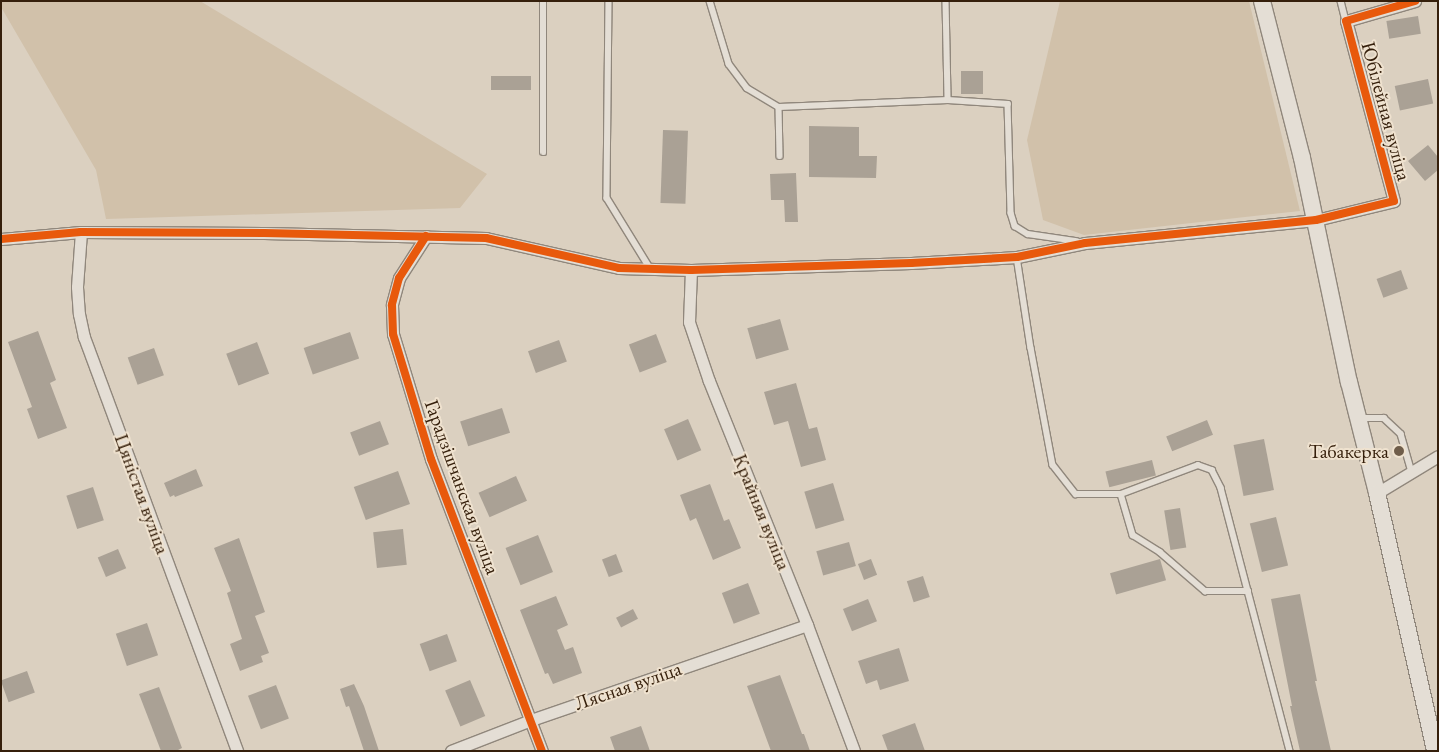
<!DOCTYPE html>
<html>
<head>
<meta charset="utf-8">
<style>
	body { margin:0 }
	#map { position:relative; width:1439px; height:752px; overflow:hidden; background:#dbd0c0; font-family:"EB Garamond",serif }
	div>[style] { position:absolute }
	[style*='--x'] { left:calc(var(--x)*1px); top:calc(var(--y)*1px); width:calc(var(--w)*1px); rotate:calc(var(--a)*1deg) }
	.green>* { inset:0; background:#d1c1aa }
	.building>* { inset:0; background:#aaa195; transform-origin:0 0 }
	.roads { filter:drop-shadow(1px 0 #90877c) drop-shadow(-1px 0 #90877c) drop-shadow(0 1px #90877c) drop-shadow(0 -1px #90877c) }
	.lane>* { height:5.5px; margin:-2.75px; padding:0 2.75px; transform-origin:2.75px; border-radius:2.75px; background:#e4ded5 }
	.street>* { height:11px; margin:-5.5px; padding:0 5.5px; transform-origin:5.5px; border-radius:5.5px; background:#e4ded5 }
	.secondary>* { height:16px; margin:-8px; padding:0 8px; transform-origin:8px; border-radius:8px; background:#e4ded5 }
	.cycleway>* { height:8px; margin:-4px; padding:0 4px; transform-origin:4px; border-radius:4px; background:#e8590c }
	.dots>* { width:14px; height:14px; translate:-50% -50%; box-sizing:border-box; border:2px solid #efe2cf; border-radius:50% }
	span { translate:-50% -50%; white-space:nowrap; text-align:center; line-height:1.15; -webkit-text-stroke:4px #efe2cf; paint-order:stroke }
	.street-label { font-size:20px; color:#351f0b }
	.poi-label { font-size:20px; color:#351f0b }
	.right { translate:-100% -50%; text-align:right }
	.frame { position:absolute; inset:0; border:2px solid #351f0b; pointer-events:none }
</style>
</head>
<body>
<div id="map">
	<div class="green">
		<div style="clip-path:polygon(1px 1px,200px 1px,487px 174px,460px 208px,106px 219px,96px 170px,1px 7px)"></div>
		<div style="clip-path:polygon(1060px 1px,1249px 1px,1300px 211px,1084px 235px,1043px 220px,1027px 140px)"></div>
	</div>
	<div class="building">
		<div style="left:1418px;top:16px;width:18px;height:32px;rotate:81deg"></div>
		<div style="left:961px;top:71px;width:22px;height:23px"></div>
		<div style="left:531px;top:76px;width:14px;height:40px;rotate:90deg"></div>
		<div style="left:1428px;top:79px;width:25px;height:34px;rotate:78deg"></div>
		<div style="clip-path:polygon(809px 126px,859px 127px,859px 156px,877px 156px,876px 178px,809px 177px)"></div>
		<div style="left:663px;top:130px;width:25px;height:73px;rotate:2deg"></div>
		<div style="clip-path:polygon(1428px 145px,1438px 157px,1438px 170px,1425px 181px,1408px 161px)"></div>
		<div style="clip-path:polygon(796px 173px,798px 222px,785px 222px,784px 200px,771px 200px,770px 174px)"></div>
		<div style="left:1401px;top:270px;width:20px;height:26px;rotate:70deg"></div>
		<div style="left:780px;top:319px;width:32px;height:34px;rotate:74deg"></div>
		<div style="clip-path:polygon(38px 331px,56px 380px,50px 383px,67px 428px,38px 439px,27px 409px,32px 407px,8px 342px)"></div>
		<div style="left:350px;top:332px;width:28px;height:49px;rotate:71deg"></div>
		<div style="left:656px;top:334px;width:30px;height:29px;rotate:69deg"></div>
		<div style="left:559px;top:340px;width:23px;height:33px;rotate:70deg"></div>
		<div style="left:257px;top:342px;width:34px;height:33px;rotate:69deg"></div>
		<div style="left:154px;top:348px;width:29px;height:28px;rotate:70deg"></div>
		<div style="clip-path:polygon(796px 383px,809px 429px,817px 427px,826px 460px,801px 467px,788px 421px,774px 425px,764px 392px)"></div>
		<div style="left:502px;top:408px;width:26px;height:44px;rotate:72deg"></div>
		<div style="left:688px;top:419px;width:34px;height:26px;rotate:67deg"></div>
		<div style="left:1207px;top:420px;width:16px;height:44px;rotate:68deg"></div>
		<div style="left:380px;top:421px;width:25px;height:32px;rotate:69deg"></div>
		<div style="left:1264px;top:439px;width:52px;height:31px;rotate:79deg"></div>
		<div style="left:1152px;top:460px;width:16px;height:48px;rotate:76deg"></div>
		<div style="clip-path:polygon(196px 469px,203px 486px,175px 497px,174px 495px,170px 497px,164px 483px)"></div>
		<div style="left:398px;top:471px;width:35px;height:47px;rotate:70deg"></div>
		<div style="left:516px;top:476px;width:27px;height:41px;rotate:66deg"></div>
		<div style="left:833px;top:483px;width:39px;height:30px;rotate:73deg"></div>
		<div style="clip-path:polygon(710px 484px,724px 521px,729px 519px,741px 548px,713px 560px,696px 518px,690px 521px,680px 495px)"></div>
		<div style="left:93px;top:487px;width:35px;height:28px;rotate:72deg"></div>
		<div style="left:1180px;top:508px;width:40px;height:16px;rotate:81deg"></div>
		<div style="left:1276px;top:517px;width:50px;height:27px;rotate:76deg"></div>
		<div style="left:403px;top:529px;width:36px;height:30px;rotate:84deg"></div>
		<div style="left:538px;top:535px;width:40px;height:35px;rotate:68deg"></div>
		<div style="clip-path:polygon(239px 538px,265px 612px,255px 616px,269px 653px,261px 656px,263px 662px,240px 671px,230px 644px,242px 639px,227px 593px,231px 591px,214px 548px)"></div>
		<div style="left:849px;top:542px;width:25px;height:34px;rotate:74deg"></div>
		<div style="left:118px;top:549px;width:21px;height:22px;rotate:67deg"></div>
		<div style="left:616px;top:554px;width:19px;height:15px;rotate:69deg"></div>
		<div style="left:871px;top:559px;width:17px;height:14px;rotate:69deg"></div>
		<div style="left:1160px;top:559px;width:22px;height:52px;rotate:74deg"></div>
		<div style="left:923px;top:576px;width:22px;height:17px;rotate:72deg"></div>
		<div style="left:748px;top:583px;width:33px;height:28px;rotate:69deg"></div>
		<div style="clip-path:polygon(1300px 594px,1317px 681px,1315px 681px,1331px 751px,1300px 751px,1290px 706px,1292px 706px,1271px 599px)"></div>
		<div style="clip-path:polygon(556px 596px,568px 625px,557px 630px,565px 650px,573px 647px,582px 673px,553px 684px,548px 673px,545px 674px,520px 610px)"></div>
		<div style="left:868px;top:599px;width:24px;height:27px;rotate:68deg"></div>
		<div style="left:633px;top:609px;width:11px;height:19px;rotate:63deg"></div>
		<div style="left:147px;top:623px;width:34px;height:33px;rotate:71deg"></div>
		<div style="left:447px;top:634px;width:29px;height:29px;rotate:70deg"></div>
		<div style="clip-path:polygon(899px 648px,909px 681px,880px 690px,877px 680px,866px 684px,858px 661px)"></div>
		<div style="left:27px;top:671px;width:23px;height:28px;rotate:70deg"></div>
		<div style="clip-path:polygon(780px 675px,802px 734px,804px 734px,810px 751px,771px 751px,747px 686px)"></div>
		<div style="left:470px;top:680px;width:39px;height:27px;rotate:67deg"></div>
		<div style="clip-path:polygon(354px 684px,364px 706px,379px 751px,364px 751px,349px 706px,346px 707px,340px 689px)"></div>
		<div style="left:276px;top:685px;width:36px;height:30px;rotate:69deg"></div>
		<div style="clip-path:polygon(159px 687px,182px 748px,176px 751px,161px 751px,139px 694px)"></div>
		<div style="clip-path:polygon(915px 723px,925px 751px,888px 751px,882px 735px)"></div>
		<div style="clip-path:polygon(641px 726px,650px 751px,615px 751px,610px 737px)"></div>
	</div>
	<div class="roads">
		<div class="lane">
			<div style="--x:544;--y:1;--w:151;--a:90"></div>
			<div style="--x:609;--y:1;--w:197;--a:90.6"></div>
			<div style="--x:607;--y:198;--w:82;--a:58.4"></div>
			<div style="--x:710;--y:1;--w:66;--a:73.2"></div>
			<div style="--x:729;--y:64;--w:30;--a:53"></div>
			<div style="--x:747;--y:88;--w:37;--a:31"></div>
			<div style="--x:779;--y:107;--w:169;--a:-2.4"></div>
			<div style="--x:948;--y:100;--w:60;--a:3.8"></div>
			<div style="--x:1008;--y:104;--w:109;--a:88.4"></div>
			<div style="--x:1011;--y:213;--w:14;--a:73"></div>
			<div style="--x:1015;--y:226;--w:15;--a:32"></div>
			<div style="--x:1028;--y:234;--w:49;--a:8.3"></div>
			<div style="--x:946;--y:1;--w:99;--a:88.8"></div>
			<div style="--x:1341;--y:1;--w:21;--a:76"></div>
			<div style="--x:779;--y:107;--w:49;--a:88.8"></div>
			<div style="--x:1017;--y:257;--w:92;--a:81.3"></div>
			<div style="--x:1031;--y:348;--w:119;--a:79.4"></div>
			<div style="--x:1053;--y:465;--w:37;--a:52"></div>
			<div style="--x:1076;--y:494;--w:45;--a:0"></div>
			<div style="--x:1121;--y:494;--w:43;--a:73.7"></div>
			<div style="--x:1133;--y:535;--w:32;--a:32"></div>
			<div style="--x:1160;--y:552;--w:60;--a:40.9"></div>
			<div style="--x:1205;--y:591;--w:43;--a:0"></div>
			<div style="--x:1359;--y:418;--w:25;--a:0"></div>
			<div style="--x:1384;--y:418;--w:23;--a:43"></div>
			<div style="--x:1401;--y:434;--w:40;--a:74"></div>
			<div style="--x:1121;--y:494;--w:82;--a:-20.6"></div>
			<div style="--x:1198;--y:465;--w:15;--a:20"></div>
			<div style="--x:1212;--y:470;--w:20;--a:63"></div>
			<div style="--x:1221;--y:488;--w:272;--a:75.3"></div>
		</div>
		<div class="street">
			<div style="--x:81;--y:232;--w:55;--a:94.2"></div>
			<div style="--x:77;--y:287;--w:27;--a:86"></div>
			<div style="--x:79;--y:314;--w:24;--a:78"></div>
			<div style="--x:84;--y:337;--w:441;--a:69.7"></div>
			<div style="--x:426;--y:236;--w:50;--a:122.7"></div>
			<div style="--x:399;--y:278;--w:28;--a:105"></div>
			<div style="--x:392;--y:305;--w:29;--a:88"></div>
			<div style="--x:393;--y:334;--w:131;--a:73.1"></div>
			<div style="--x:431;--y:459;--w:312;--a:69.2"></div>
			<div style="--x:1;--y:239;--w:80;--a:-5"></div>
			<div style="--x:81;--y:232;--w:183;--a:0.3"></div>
			<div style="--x:264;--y:233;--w:222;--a:1.3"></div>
			<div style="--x:486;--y:238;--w:136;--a:12.7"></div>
			<div style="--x:619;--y:268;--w:72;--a:1.6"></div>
			<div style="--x:691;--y:270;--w:220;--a:-1.8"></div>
			<div style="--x:911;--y:263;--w:106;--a:-3.2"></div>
			<div style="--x:1017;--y:257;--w:69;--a:-11.6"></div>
			<div style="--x:1085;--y:243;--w:232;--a:-5.7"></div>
			<div style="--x:1316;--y:220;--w:80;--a:-13.7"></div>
			<div style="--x:1394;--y:201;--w:186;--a:-104.9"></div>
			<div style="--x:1346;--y:21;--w:72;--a:-16.2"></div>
			<div style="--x:691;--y:270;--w:52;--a:92.2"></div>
			<div style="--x:689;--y:322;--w:62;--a:71.3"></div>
			<div style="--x:709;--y:381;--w:263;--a:68.1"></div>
			<div style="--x:807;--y:625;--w:134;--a:69.5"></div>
			<div style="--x:1377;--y:493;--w:71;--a:-31.2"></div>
			<div style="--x:451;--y:751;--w:86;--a:-21.2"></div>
			<div style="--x:531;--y:720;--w:292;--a:-19"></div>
		</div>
		<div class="secondary">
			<div style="--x:1262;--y:1;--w:162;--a:75.7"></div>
			<div style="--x:1302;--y:158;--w:229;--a:78.2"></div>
			<div style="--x:1349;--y:382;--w:114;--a:75.8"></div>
			<div style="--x:1377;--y:493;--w:264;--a:77.3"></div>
		</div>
	</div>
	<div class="cycleway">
		<div style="--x:426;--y:236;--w:50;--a:122.7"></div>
		<div style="--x:399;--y:278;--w:28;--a:105"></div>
		<div style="--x:392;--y:305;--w:29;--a:88"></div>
		<div style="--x:393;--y:334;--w:131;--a:73.1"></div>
		<div style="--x:431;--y:459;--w:312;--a:69.2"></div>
		<div style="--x:1;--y:239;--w:80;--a:-5"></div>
		<div style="--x:81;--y:232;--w:183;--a:0.3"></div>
		<div style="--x:264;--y:233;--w:222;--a:1.3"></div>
		<div style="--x:486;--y:238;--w:136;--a:12.7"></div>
		<div style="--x:619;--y:268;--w:72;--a:1.6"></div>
		<div style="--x:691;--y:270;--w:220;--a:-1.8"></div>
		<div style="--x:911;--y:263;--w:106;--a:-3.2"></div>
		<div style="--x:1017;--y:257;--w:69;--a:-11.6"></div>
		<div style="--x:1085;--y:243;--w:232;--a:-5.7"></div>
		<div style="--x:1316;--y:220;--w:80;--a:-13.7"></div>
		<div style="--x:1394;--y:201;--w:186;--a:-104.9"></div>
		<div style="--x:1346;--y:21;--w:72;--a:-16.2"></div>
	</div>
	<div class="dots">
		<div style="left:1399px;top:451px;background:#6f5d4a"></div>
	</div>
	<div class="street-label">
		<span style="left:1386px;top:111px;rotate:75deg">Юбілейная вуліца</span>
		<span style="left:462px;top:487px;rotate:70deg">Гарадзішчанская вуліца</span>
		<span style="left:142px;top:494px;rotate:70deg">Цяністая вуліца</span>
		<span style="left:762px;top:512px;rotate:68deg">Крайняя вуліца</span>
		<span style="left:628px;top:686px;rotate:-19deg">Лясная вуліца</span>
	</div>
	<div class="poi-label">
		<span class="right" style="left:1389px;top:451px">Табакерка</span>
	</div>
	<div class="frame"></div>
</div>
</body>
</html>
